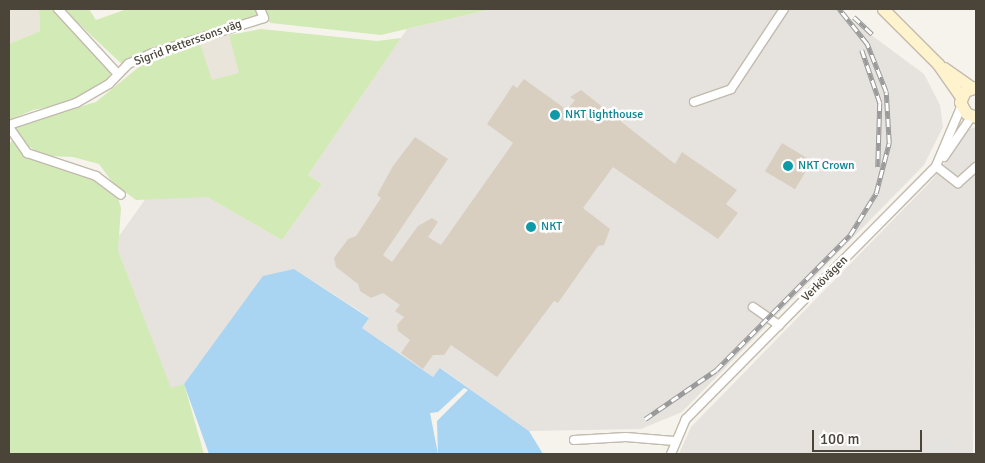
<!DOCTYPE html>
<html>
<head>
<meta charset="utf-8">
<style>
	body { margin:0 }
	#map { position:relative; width:985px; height:463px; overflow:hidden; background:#f6f3ec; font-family:Signika,sans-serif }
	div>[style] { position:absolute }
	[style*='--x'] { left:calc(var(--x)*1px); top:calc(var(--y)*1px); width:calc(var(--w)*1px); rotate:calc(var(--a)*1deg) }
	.residential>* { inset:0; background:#eae5da; transform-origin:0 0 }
	.industrial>* { inset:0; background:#e6e2dd }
	.green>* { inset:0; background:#d2eab5 }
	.parking>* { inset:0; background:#e5e3e0 }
	.water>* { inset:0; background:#a9d4f2 }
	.pier>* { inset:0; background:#f6f3ec }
	.building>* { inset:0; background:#d8cfc1; transform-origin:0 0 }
	.roads { filter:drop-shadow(1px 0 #c2bbae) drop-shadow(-1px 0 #c2bbae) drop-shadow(0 1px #c2bbae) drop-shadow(0 -1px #c2bbae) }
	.minor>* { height:8px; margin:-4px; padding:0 4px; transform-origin:4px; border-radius:4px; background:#fff }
	.secondary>* { height:11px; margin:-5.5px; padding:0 5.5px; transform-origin:5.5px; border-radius:5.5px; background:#fff3cd }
	.rail>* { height:4.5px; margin-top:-2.25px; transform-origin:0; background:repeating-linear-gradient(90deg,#fff 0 8px,#9a9a9a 0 16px); box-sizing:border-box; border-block:1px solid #9a9a9a }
	.dots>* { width:14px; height:14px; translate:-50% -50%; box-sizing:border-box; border:2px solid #fff; border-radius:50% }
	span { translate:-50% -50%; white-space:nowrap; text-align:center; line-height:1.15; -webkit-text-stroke:5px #fff; paint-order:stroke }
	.street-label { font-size:12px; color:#4b4439 }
	.culture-label { font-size:12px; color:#0d838f }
	.left { translate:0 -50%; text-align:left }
	.frame { position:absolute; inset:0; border:10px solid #4b4439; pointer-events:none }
	.scale { position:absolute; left:812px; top:430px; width:110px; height:22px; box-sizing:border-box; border:2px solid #4b4439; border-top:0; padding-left:6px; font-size:15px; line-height:18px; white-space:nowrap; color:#4b4439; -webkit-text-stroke:4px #fff; paint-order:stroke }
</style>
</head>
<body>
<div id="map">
	<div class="residential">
		<div style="clip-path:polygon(9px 9px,39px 9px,40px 31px,9px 44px)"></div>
		<div style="left:229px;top:35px;width:40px;height:30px;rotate:74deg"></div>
	</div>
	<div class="industrial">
		<div style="clip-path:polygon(492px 9px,836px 9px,924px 74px,940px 105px,943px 127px,924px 165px,682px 412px,641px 429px,529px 431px,441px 368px,433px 377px,362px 328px,369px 317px,294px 269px,197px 366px,184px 384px,171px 389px,118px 250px,119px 236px,147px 197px,207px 197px,282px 240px,322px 184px,308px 175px,407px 29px)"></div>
		<div style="clip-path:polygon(976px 127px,973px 454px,679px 454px,691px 427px,933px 179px,969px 129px)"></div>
	</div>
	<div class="green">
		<div style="clip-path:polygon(39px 9px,55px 9px,110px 70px,111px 77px,88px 99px,33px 110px,9px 120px,9px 44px,40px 31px)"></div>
		<div style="clip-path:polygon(63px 9px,89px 9px,96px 20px,127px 9px,257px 9px,257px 23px,208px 31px,174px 42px,125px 67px)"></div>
		<div style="clip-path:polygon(265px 9px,492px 9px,381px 35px,271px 23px,265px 19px)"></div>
		<div style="clip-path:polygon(261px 29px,377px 41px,401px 38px,308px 175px,322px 184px,282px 240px,207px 197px,136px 200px,113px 183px,99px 164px,73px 157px,44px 156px,22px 142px,12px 127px,96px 102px,145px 62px,200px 43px,212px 80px,239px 73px,229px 35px)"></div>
		<div style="clip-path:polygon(13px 139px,25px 153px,94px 178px,117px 195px,121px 208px,118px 250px,171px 388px,184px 384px,204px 454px,9px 454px,9px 145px)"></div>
	</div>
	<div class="parking">
		<div style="clip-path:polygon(942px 435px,962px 454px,923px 454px)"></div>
	</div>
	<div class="water">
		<div style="clip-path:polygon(294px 269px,369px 318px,362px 328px,433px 377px,440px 368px,529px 431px,543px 454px,209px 454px,184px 384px,263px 276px)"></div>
	</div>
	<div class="pier">
		<div style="clip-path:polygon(464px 388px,468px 390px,437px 421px,438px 454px,430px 413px,438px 412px)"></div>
	</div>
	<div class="building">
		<div style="clip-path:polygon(524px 79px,567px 110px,575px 100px,570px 97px,581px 90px,675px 164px,682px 152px,737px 190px,726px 204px,738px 213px,718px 239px,613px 167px,583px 208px,610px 229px,604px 245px,598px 246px,558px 303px,554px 301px,497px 377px,451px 345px,444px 355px,433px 355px,423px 369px,401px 353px,410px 340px,398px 331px,397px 325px,404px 317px,395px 311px,400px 305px,383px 293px,371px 298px,360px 291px,358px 284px,336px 267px,334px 258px,348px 239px,356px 236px,381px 198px,377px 195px,393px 166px,415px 137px,448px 159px,383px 255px,392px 262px,418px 226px,432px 218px,438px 222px,428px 237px,441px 245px,513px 143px,487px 124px,513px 85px,517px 88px)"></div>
		<div style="left:782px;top:143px;width:35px;height:33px;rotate:31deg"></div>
	</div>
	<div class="roads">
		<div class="minor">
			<div style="--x:58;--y:9;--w:87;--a:47.3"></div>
			<div style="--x:694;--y:102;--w:39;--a:-19"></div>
			<div style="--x:731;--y:89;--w:96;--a:-56.5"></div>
			<div style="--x:9;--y:125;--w:71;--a:-18.2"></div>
			<div style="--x:76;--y:103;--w:38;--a:-30"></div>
			<div style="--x:109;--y:84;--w:28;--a:-46"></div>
			<div style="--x:128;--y:64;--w:27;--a:-24"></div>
			<div style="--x:153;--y:53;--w:116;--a:-17.5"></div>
			<div style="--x:264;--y:18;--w:10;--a:-114"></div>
			<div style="--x:9;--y:127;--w:32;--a:55"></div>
			<div style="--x:27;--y:153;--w:73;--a:18.4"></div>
			<div style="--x:96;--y:176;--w:31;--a:37"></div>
			<div style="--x:944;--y:157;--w:50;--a:-55.7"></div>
			<div style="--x:936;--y:166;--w:28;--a:38"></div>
			<div style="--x:958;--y:183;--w:24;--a:-42"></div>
			<div style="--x:753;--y:307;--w:32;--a:35"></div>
			<div style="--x:574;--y:440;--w:52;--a:-3.3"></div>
			<div style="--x:626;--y:437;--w:48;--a:4.8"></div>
			<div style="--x:671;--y:454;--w:38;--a:-67"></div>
			<div style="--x:686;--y:419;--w:356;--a:-45.3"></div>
			<div style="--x:936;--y:166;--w:64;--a:-67"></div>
		</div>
		<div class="secondary">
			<div style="--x:883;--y:9;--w:78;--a:45"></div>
			<div style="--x:938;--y:64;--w:40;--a:55.1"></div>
			<div style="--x:944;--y:68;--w:33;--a:35"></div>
			<div style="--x:976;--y:87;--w:12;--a:160"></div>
			<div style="--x:965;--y:91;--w:12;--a:114"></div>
			<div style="--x:960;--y:102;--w:13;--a:61"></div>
			<div style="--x:966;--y:113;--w:11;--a:22"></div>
		</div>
	</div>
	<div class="rail">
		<div style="--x:854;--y:17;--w:25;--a:43"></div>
		<div style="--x:862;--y:50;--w:56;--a:71.2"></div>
		<div style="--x:880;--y:103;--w:64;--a:91.8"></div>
		<div style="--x:645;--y:419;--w:86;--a:-34.6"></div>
		<div style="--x:716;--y:370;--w:190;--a:-45.2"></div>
		<div style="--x:850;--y:235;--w:49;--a:-58.2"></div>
		<div style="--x:876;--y:193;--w:52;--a:-75.4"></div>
		<div style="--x:889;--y:143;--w:51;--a:-93.4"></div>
		<div style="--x:886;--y:92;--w:52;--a:-111.6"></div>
		<div style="--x:867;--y:44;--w:45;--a:-128.7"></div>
	</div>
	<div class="dots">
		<div style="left:555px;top:115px;background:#0f9aa8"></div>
		<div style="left:788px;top:166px;background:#0f9aa8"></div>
		<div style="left:531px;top:227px;background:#0f9aa8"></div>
	</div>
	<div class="street-label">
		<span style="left:188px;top:43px;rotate:-20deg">Sigrid Petterssons väg</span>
		<span style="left:825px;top:279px;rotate:-45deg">Verkövägen</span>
	</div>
	<div class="culture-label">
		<span class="left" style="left:565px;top:115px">NKT lighthouse</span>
		<span class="left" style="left:798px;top:166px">NKT Crown</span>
		<span class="left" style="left:541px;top:227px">NKT</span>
	</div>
	<div class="frame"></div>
	<div class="scale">100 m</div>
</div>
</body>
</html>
